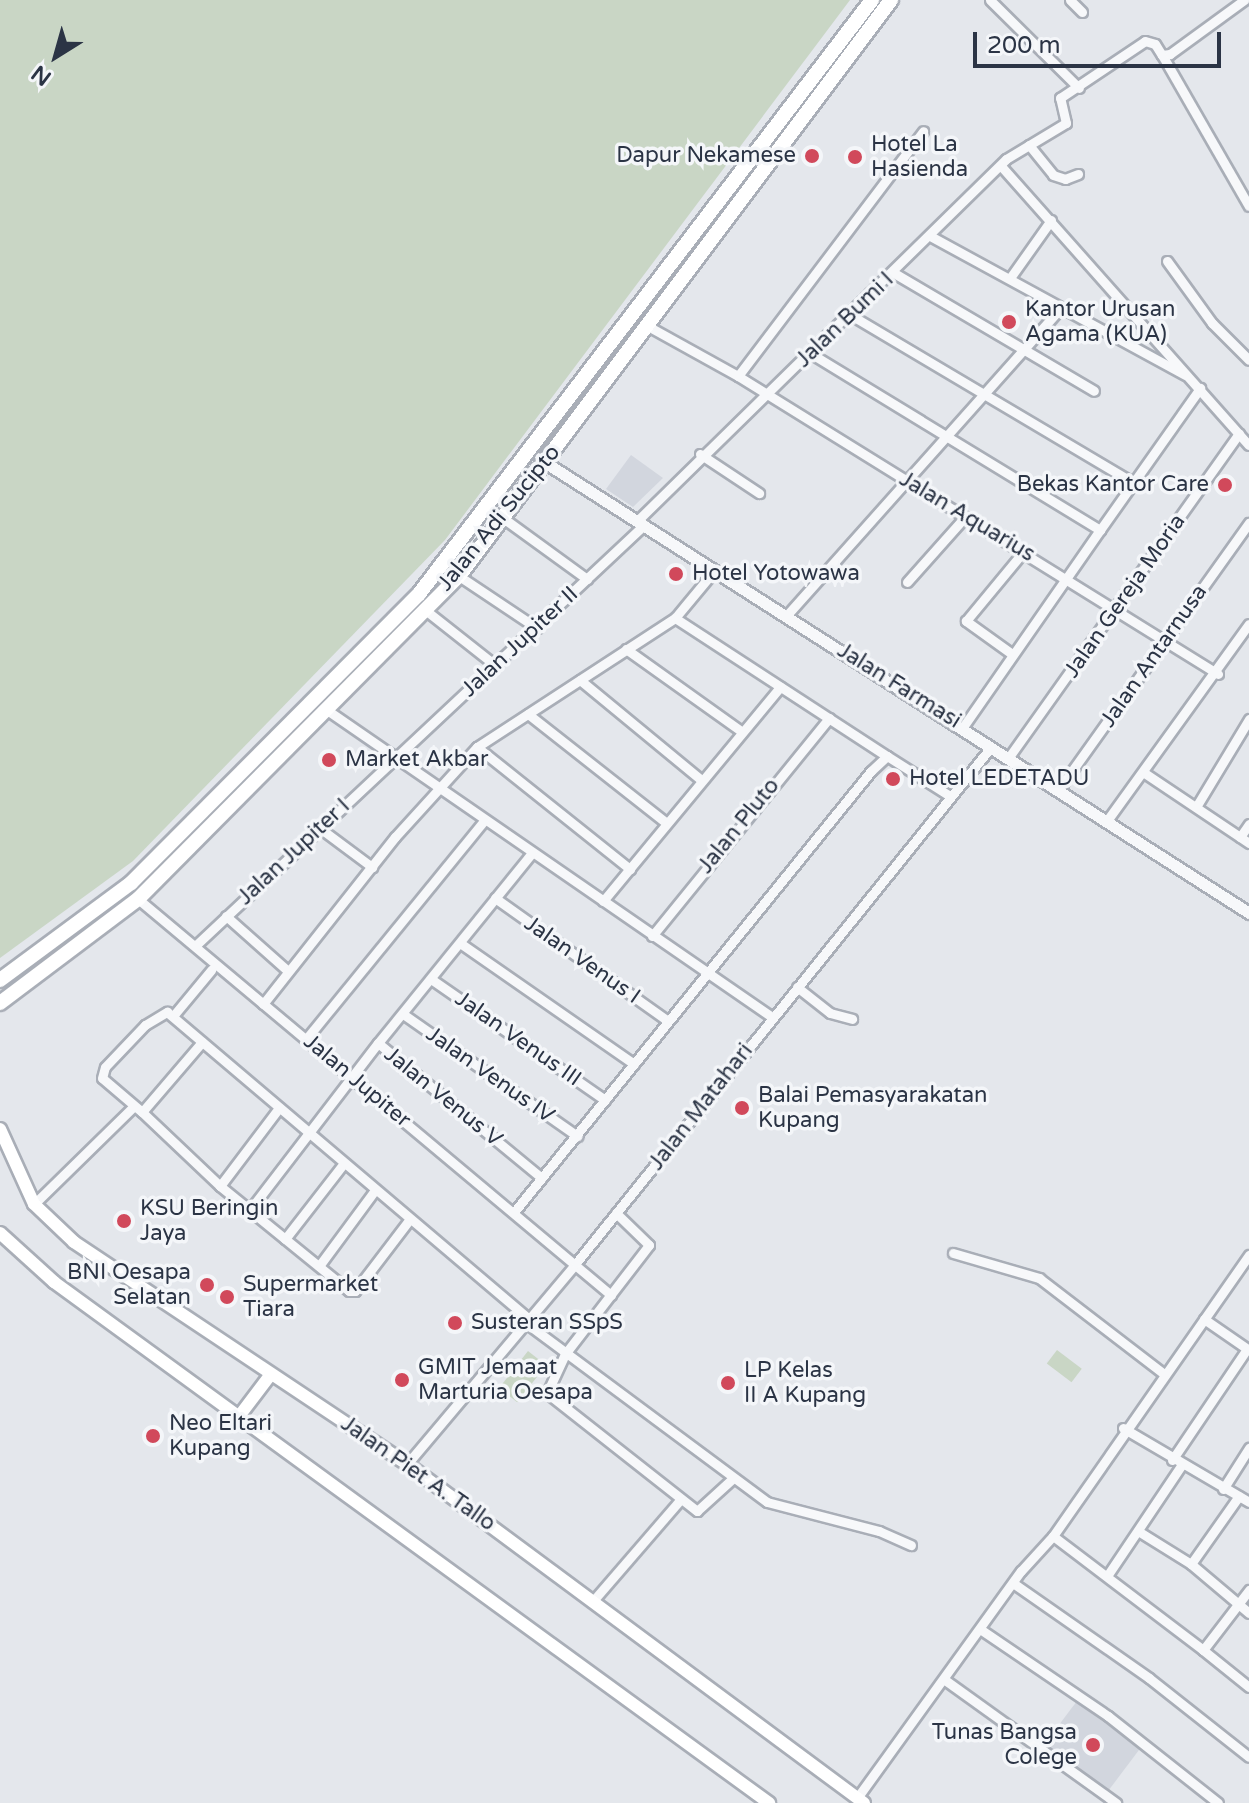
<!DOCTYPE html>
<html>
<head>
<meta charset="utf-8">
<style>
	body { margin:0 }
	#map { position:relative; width:1249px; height:1803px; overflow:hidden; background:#e4e7ec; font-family:"Varela Round",sans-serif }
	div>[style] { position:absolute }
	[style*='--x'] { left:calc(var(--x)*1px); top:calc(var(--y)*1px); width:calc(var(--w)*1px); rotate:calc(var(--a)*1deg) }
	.built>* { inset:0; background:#d2d6de; transform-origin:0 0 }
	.green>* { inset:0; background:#c9d6c5; transform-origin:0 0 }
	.roads { filter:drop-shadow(2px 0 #a9aeb7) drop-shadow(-2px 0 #a9aeb7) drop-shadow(0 2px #a9aeb7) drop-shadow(0 -2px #a9aeb7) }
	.minor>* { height:9px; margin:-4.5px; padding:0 4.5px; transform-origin:4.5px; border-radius:4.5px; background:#f7f8fa }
	.tertiary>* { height:11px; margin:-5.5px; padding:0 5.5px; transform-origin:5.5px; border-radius:5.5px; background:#f7f8fa }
	.secondary>* { height:12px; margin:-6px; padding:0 6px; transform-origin:6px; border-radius:6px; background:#fff }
	.trunk>* { height:14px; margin:-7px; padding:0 7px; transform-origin:7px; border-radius:7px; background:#fff }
	.dots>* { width:22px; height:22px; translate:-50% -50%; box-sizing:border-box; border:4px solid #f4f6f9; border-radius:50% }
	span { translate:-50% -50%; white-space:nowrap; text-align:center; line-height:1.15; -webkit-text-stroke:7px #f4f6f9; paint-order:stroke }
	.poi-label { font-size:22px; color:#2b3445 }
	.left { translate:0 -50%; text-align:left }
	.right { translate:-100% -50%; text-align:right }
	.street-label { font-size:22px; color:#2b3445 }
	.north { position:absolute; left:16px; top:16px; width:80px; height:80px; -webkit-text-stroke:6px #f4f6f9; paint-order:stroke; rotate:217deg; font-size:22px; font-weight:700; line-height:32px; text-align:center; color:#2b3445 }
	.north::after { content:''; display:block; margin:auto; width:28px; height:36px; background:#2b3445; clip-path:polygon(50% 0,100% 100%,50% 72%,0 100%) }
	.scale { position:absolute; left:973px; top:32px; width:248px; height:36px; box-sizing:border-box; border:4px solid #2b3445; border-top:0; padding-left:10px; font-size:24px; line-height:28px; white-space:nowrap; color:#2b3445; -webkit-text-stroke:6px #f4f6f9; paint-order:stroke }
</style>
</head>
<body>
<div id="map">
	<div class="built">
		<div style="clip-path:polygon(631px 455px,663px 478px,633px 507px,606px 489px)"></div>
		<div style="left:1080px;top:1697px;width:79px;height:61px;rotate:37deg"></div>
	</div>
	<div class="green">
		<div style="clip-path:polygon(0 0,850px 0,445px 540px,133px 861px,0 958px)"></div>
		<div style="left:1057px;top:1350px;width:31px;height:17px;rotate:37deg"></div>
		<div style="left:528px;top:1351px;width:23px;height:47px;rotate:38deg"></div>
	</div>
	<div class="roads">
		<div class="minor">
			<div style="--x:990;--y:0;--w:125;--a:44.7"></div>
			<div style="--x:1070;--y:0;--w:17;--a:45"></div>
			<div style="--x:1162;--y:55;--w:174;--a:60.1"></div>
			<div style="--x:1029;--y:145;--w:38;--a:51"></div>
			<div style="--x:1053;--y:175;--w:13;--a:18"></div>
			<div style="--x:1065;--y:179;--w:14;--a:-21"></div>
			<div style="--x:1001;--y:166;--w:373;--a:48.4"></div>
			<div style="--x:932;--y:237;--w:288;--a:28.6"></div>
			<div style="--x:1167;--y:261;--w:77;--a:54"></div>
			<div style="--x:1212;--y:323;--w:52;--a:45"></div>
			<div style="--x:894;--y:273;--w:232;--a:30.5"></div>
			<div style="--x:1010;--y:278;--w:71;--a:-54.7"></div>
			<div style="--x:849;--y:314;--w:329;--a:30.7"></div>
			<div style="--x:646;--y:325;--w:105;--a:29"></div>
			<div style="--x:738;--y:376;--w:565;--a:31.83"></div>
			<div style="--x:810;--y:353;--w:340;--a:31.4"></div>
			<div style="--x:1100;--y:530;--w:174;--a:-54.8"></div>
			<div style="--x:738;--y:376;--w:307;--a:-52.9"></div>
			<div style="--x:700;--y:454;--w:71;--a:33.5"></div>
			<div style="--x:503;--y:518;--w:104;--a:36"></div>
			<div style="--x:637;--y:521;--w:517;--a:-44.45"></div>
			<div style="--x:1006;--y:159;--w:70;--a:-31"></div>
			<div style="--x:1066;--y:123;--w:26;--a:-103"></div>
			<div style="--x:1060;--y:98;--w:102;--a:-33.8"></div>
			<div style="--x:1145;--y:41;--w:10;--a:17"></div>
			<div style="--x:1155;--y:44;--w:13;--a:58"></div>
			<div style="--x:1162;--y:55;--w:8;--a:-7"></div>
			<div style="--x:1170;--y:54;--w:92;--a:-36.1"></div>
			<div style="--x:459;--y:576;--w:94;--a:33.7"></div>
			<div style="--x:907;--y:582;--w:87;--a:-48.3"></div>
			<div style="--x:424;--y:609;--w:90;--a:38.3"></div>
			<div style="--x:787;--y:615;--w:411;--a:-48.3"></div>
			<div style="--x:675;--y:618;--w:60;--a:-50.4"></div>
			<div style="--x:626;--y:649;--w:141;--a:35.5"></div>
			<div style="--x:1012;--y:654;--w:57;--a:-144.3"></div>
			<div style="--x:966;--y:621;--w:91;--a:-50.4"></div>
			<div style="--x:580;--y:680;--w:156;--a:39.5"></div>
			<div style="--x:327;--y:710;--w:541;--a:34.6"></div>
			<div style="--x:528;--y:714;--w:174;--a:38.2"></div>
			<div style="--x:963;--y:727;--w:240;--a:-55.2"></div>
			<div style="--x:477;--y:747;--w:196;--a:38.6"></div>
			<div style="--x:1009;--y:757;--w:397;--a:-54.6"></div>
			<div style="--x:1143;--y:772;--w:128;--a:33.8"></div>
			<div style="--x:1059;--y:789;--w:327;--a:-54.5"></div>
			<div style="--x:1196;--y:807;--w:103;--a:-58.9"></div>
			<div style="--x:1106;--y:822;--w:244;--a:-54.2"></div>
			<div style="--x:321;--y:829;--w:64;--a:36.7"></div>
			<div style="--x:1240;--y:837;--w:16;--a:-55"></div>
			<div style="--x:495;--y:898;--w:212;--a:35.4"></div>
			<div style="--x:138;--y:899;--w:617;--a:39.94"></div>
			<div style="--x:603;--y:901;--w:278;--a:-50.4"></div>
			<div style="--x:226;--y:916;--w:83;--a:41.6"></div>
			<div style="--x:652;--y:936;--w:281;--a:-50.9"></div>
			<div style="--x:460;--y:943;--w:212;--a:34.8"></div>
			<div style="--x:195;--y:946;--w:616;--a:-43.16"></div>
			<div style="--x:431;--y:979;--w:212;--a:34.8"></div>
			<div style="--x:797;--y:987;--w:42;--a:38.2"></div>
			<div style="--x:830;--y:1013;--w:23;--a:15"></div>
			<div style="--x:263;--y:1004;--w:213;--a:-51.7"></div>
			<div style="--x:395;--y:837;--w:122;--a:-47.7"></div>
			<div style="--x:477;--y:747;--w:236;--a:-33.1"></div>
			<div style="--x:675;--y:618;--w:253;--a:33.1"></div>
			<div style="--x:403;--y:1014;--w:213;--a:35"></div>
			<div style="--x:173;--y:1016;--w:60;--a:-50.4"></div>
			<div style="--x:306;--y:1039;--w:281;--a:-50.8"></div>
			<div style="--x:202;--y:1042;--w:92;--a:130.6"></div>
			<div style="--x:142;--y:1112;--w:52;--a:-139.6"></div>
			<div style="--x:102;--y:1078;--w:11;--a:-75"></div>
			<div style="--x:105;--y:1067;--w:58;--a:-46.4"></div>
			<div style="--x:145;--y:1025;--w:26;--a:-31"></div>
			<div style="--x:167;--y:1012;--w:475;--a:40.3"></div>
			<div style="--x:378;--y:1043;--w:245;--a:-51"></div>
			<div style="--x:142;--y:1112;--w:108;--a:43.5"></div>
			<div style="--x:220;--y:1186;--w:166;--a:39.1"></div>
			<div style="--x:349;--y:1291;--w:6;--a:0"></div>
			<div style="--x:355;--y:1291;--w:89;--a:-52.7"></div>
			<div style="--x:220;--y:1186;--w:98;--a:-52.9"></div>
			<div style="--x:34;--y:1204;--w:140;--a:-44.4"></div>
			<div style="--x:249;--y:1211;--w:212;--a:-52.5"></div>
			<div style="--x:378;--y:1043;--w:212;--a:39.5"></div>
			<div style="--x:514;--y:1212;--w:567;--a:-51.01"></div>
			<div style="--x:871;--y:771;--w:22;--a:-43"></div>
			<div style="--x:887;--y:756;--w:75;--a:32.4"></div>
			<div style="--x:616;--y:1213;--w:46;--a:44.1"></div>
			<div style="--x:649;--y:1245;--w:138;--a:127.6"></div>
			<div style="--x:565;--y:1354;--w:43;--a:114.8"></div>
			<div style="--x:547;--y:1393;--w:191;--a:38.2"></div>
			<div style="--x:697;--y:1511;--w:47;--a:-42.4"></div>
			<div style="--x:285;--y:1239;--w:96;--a:-52.2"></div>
			<div style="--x:953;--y:1253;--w:90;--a:16.2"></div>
			<div style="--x:1039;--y:1278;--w:156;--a:37.5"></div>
			<div style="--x:319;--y:1266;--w:94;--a:-53.6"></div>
			<div style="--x:1204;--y:1319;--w:55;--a:34.6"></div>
			<div style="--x:526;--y:1323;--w:300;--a:36.6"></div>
			<div style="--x:767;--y:1502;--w:116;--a:14.5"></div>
			<div style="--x:879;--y:1531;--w:35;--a:24"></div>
			<div style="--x:1123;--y:1428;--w:146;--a:30.4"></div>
			<div style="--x:1172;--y:1460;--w:134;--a:-56"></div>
			<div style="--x:407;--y:1464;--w:263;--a:-49.9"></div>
			<div style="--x:576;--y:1263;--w:662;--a:-51.19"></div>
			<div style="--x:1223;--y:1489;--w:49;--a:-57.6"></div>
			<div style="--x:1138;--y:1531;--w:62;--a:31.9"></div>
			<div style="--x:1191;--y:1564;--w:76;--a:40.2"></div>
			<div style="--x:1053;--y:1536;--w:188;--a:37.2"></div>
			<div style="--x:1203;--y:1650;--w:76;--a:-52.5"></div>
			<div style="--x:1191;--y:1564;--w:83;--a:-54.8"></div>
			<div style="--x:1107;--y:1576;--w:133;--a:-56.1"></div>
			<div style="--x:1013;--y:1583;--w:166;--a:34.9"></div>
			<div style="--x:1149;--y:1678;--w:127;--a:38.3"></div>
			<div style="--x:592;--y:1602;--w:135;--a:-49.2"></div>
			<div style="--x:980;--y:1629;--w:155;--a:34.2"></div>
			<div style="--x:1108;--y:1716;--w:140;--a:38.3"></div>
			<div style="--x:1203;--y:1650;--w:59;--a:38.8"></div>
			<div style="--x:945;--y:1680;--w:211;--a:35.7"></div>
			<div style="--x:857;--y:1798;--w:280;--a:-54.2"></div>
			<div style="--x:1021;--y:1571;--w:47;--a:-47.6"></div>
			<div style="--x:1053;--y:1536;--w:343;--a:-55.1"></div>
		</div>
		<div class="tertiary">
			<div style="--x:546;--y:463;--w:835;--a:32.62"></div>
		</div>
		<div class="secondary">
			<div style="--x:0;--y:1129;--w:82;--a:65.6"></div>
			<div style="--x:34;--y:1204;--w:55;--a:43.5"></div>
			<div style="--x:74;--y:1242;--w:400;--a:33.7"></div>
			<div style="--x:407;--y:1464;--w:569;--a:36.57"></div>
			<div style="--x:0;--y:1233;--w:73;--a:42.2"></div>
			<div style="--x:54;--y:1282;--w:885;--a:36.08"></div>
			<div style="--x:240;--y:1415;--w:51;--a:-52.9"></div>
		</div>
		<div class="trunk">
			<div style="--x:0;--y:980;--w:163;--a:-36.5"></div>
			<div style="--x:131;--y:883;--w:408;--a:-45.1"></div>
			<div style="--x:419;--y:594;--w:747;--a:-52.67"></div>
			<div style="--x:0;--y:1003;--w:173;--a:-37"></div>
			<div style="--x:138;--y:899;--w:455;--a:-45.2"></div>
			<div style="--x:459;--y:576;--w:720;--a:-53.13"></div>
		</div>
	</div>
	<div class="dots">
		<div style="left:812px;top:156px;background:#d1495b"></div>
		<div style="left:855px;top:157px;background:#d1495b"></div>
		<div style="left:1009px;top:322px;background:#d1495b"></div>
		<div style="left:1225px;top:485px;background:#d1495b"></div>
		<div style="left:676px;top:574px;background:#d1495b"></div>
		<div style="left:329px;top:760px;background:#d1495b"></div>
		<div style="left:893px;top:779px;background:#d1495b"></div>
		<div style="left:742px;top:1108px;background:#d1495b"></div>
		<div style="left:124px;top:1221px;background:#d1495b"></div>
		<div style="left:207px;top:1285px;background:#d1495b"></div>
		<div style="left:227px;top:1297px;background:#d1495b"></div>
		<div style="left:455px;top:1323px;background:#d1495b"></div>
		<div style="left:402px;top:1380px;background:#d1495b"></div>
		<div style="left:728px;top:1383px;background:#d1495b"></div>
		<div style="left:153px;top:1436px;background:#d1495b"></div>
		<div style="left:1093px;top:1745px;background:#d1495b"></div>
	</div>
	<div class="poi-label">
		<span class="left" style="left:871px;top:157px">Hotel La<br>Hasienda</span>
		<span class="right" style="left:796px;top:156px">Dapur Nekamese</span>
		<span class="left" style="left:1025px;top:322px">Kantor Urusan<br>Agama (KUA)</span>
		<span class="right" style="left:1209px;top:485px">Bekas Kantor Care</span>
		<span class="left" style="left:692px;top:574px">Hotel Yotowawa</span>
		<span class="left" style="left:345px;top:760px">Market Akbar</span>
		<span class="left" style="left:909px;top:779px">Hotel LEDETADU</span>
		<span class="left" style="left:758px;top:1108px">Balai Pemasyarakatan<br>Kupang</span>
		<span class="left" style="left:140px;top:1221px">KSU Beringin<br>Jaya</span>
		<span class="right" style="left:191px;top:1285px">BNI Oesapa<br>Selatan</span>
		<span class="left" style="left:243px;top:1297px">Supermarket<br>Tiara</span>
		<span class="left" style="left:471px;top:1323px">Susteran SSpS</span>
		<span class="left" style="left:418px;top:1380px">GMIT Jemaat<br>Marturia Oesapa</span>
		<span class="left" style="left:744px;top:1383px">LP Kelas<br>II A Kupang</span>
		<span class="left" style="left:169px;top:1436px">Neo Eltari<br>Kupang</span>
		<span class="right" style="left:1077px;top:1745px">Tunas Bangsa<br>Colege</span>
	</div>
	<div class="street-label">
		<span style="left:845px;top:320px;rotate:-44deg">Jalan Bumi I</span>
		<span style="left:967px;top:517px;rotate:31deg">Jalan Aquarius</span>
		<span style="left:499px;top:518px;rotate:-51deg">Jalan Adi Sucipto</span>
		<span style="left:1125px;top:596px;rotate:-55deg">Jalan Gereja Moria</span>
		<span style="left:520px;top:642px;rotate:-43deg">Jalan Jupiter II</span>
		<span style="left:1154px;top:656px;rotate:-55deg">Jalan Antarnusa</span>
		<span style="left:899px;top:686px;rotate:32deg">Jalan Farmasi</span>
		<span style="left:739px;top:826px;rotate:-51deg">Jalan Pluto</span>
		<span style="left:294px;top:852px;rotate:-43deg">Jalan Jupiter I</span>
		<span style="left:582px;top:960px;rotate:35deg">Jalan Venus I</span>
		<span style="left:518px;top:1039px;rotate:35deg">Jalan Venus III</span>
		<span style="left:490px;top:1075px;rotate:35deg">Jalan Venus IV</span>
		<span style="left:357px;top:1081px;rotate:40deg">Jalan Jupiter</span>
		<span style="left:443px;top:1097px;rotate:39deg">Jalan Venus V</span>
		<span style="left:701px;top:1107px;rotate:-52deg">Jalan Matahari</span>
		<span style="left:418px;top:1474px;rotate:35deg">Jalan Piet A. Tallo</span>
	</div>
	<div class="north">N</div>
	<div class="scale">200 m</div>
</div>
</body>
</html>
